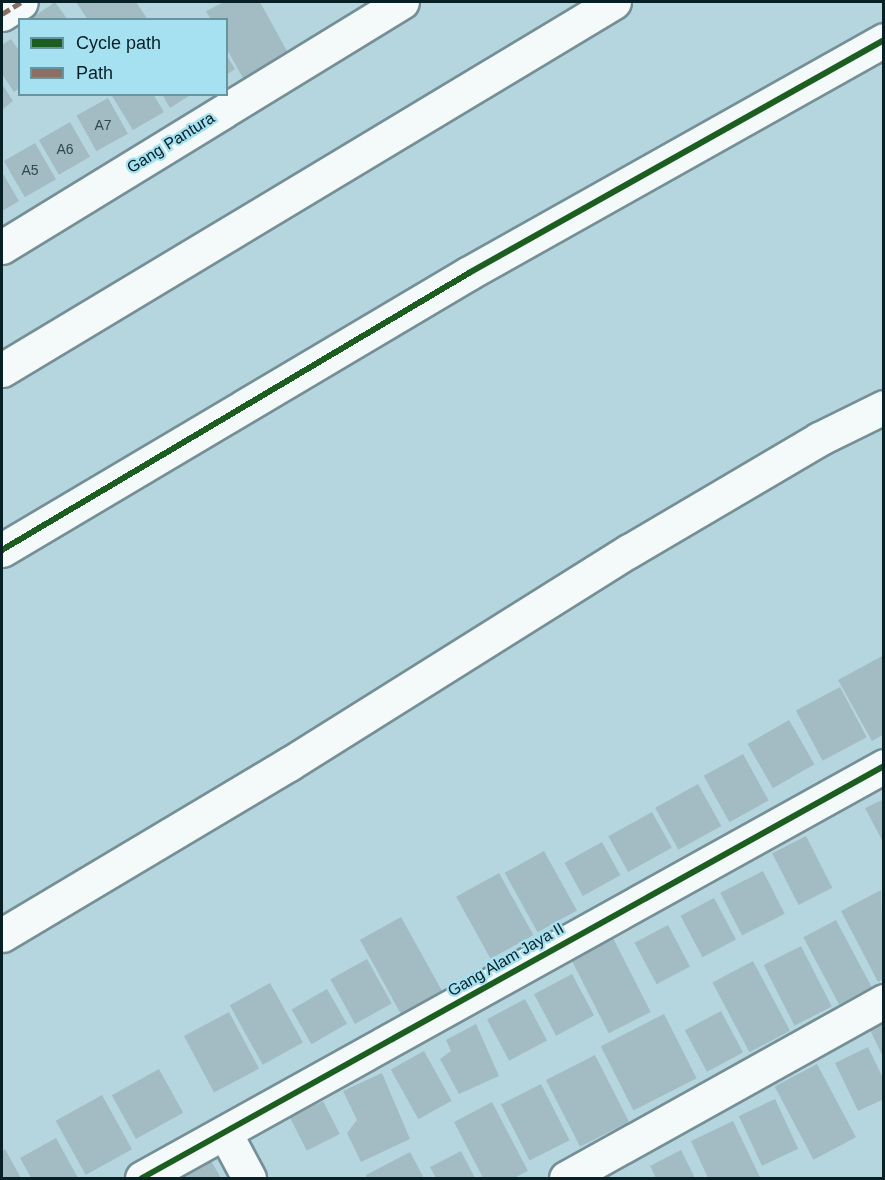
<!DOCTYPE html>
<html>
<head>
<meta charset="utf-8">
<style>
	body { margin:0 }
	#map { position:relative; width:885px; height:1180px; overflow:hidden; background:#b6d6df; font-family:Helvetica,sans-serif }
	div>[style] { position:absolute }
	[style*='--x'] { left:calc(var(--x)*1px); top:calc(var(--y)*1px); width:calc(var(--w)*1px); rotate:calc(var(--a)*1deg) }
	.building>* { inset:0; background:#a3bcc3; transform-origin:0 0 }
	.roads { filter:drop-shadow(2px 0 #758f96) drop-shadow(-2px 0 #758f96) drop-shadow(0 2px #758f96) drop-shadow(0 -2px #758f96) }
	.minor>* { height:33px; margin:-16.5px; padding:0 16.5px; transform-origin:16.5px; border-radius:16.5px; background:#f4f9fa }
	.quiet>* { height:4.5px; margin-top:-2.25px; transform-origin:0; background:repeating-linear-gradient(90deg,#8d6e63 0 9px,transparent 0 13.5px) }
	.cycleway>* { height:6px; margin:-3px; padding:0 3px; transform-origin:3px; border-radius:3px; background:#1b5e20 }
	span { translate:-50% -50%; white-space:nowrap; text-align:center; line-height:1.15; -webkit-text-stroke:4.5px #a5e1f0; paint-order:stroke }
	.number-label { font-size:14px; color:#30494e }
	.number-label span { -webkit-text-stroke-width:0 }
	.street-label { font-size:16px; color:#072025 }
	.frame { position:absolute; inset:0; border:3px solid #072025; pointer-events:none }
	.legend { position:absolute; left:18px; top:18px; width:210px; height:78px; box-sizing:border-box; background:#a5e1f0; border:2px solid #66949f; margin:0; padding:8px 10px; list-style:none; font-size:18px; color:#072025 }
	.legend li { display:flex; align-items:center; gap:12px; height:30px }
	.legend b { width:30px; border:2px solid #66949f }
</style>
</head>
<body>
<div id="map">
	<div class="building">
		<div style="clip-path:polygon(55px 2px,68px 20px,29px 20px)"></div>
		<div style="clip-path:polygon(76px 2px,136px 2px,148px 20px,88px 20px)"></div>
		<div style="clip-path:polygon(224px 2px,260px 2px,292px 60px,247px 85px,226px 48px,226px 20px,211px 20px,206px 11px)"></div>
		<div style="clip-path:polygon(11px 39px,20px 52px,20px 88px,14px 92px,2px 74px,2px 45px)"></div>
		<div style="clip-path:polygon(226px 54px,235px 69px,226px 75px)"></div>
		<div style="clip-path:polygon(2px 84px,13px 101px,2px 110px)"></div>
		<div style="clip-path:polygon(115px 94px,153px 94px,164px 112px,133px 130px,112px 96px)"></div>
		<div style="clip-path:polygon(162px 94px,192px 94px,170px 108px)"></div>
		<div style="left:108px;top:98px;width:41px;height:36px;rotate:61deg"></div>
		<div style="left:70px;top:122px;width:40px;height:36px;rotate:60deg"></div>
		<div style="left:35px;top:143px;width:42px;height:36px;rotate:60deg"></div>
		<div style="clip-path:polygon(2px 172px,19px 201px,2px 211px)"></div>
		<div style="clip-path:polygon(884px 655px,884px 734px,872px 741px,838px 680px)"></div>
		<div style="left:840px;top:687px;width:57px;height:50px;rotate:62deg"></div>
		<div style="left:789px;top:720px;width:51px;height:48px;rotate:60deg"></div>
		<div style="left:743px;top:754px;width:53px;height:45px;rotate:61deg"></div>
		<div style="left:698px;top:784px;width:48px;height:49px;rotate:61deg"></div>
		<div style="clip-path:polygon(884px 799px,884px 844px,865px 808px)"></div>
		<div style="left:652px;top:812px;width:41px;height:50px;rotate:61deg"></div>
		<div style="left:806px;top:836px;width:58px;height:38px;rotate:63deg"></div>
		<div style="left:602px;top:842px;width:38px;height:43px;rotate:61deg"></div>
		<div style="left:544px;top:851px;width:68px;height:45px;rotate:61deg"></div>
		<div style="left:763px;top:871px;width:48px;height:48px;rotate:63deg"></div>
		<div style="left:499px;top:873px;width:71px;height:49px;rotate:61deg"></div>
		<div style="clip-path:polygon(881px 890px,884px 979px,878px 982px,841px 911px)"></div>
		<div style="left:714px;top:898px;width:47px;height:38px;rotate:62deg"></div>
		<div style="left:401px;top:917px;width:85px;height:47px;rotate:61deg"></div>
		<div style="left:836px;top:920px;width:76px;height:37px;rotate:62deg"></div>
		<div style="left:668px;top:925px;width:47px;height:38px;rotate:62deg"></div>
		<div style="left:613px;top:938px;width:83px;height:47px;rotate:63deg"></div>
		<div style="left:801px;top:946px;width:68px;height:42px;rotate:63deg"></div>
		<div style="left:367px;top:959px;width:51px;height:42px;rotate:61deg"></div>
		<div style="left:753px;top:961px;width:79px;height:46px;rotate:62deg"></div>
		<div style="left:572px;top:974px;width:47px;height:43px;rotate:62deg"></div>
		<div style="left:270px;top:983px;width:68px;height:46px;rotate:61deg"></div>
		<div style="left:327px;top:989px;width:40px;height:41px;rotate:60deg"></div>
		<div style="left:525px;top:999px;width:47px;height:43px;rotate:62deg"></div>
		<div style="left:721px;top:1011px;width:47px;height:41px;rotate:62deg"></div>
		<div style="left:229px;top:1012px;width:64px;height:51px;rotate:62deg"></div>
		<div style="left:664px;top:1014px;width:72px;height:71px;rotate:63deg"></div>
		<div style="clip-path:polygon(476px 1024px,499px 1076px,459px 1094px,440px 1059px,451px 1051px,446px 1040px)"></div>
		<div style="clip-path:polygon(884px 1024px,884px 1059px,870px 1030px)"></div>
		<div style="clip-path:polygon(868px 1047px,884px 1080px,884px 1099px,858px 1111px,835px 1063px)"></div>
		<div style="left:424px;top:1051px;width:57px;height:38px;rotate:61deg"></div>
		<div style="left:595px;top:1055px;width:75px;height:55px;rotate:63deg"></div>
		<div style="left:817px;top:1064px;width:83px;height:48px;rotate:62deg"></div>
		<div style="left:159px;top:1069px;width:50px;height:54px;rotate:61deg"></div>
		<div style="clip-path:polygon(382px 1073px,410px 1139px,361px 1162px,347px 1133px,357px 1120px,343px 1091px)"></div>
		<div style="left:541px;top:1084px;width:63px;height:45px;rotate:63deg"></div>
		<div style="left:102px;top:1095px;width:62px;height:53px;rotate:61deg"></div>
		<div style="left:775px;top:1099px;width:55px;height:40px;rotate:65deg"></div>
		<div style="left:323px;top:1101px;width:37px;height:37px;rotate:63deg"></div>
		<div style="clip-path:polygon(492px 1102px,528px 1171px,514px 1178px,483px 1178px,454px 1122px)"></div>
		<div style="clip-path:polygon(733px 1121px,760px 1177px,708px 1178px,691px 1141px)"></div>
		<div style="clip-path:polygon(56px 1138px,78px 1178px,31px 1178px,20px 1158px)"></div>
		<div style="clip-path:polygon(5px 1149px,21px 1178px,2px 1178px,2px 1151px)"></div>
		<div style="clip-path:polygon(681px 1150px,695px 1178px,656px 1178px,650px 1166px)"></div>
		<div style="clip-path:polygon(461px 1151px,475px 1178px,436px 1178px,430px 1167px)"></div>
		<div style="clip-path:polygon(410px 1152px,424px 1178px,367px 1178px,366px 1175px)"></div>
		<div style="clip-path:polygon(210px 1159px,221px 1178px,172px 1178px)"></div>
	</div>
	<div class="roads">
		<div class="minor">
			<div style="--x:2;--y:14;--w:22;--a:-32"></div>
			<div style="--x:2;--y:247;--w:469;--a:-31.5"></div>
			<div style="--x:2;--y:370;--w:714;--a:-31.02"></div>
			<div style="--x:2;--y:550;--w:543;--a:-30.67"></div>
			<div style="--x:469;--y:273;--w:476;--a:-29.3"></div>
			<div style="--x:2;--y:935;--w:334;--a:-30.8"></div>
			<div style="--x:289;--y:764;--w:401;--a:-32.1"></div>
			<div style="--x:629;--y:551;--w:221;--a:-30.5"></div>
			<div style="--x:819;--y:439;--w:72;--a:-26.2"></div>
			<div style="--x:225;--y:1133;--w:51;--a:61.9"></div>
			<div style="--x:142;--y:1178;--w:849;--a:-29.04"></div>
			<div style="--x:566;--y:1178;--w:364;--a:-29.1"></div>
		</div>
	</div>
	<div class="quiet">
		<div style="--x:2;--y:14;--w:22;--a:-32"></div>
	</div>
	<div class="cycleway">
		<div style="--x:2;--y:550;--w:543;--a:-30.67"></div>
		<div style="--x:469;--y:273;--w:476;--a:-29.3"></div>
		<div style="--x:142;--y:1178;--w:849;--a:-29.04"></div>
	</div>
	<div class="number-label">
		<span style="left:103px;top:125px">A7</span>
		<span style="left:65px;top:149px">A6</span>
		<span style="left:30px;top:170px">A5</span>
	</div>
	<div class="street-label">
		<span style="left:171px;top:143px;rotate:-32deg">Gang Pantura</span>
		<span style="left:506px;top:960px;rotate:-30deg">Gang Alam Jaya II</span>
	</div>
	<div class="frame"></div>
	<ul class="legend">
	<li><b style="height:8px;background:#1b5e20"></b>Cycle path</li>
	<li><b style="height:8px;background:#8d6e63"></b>Path</li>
	</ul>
</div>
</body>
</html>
